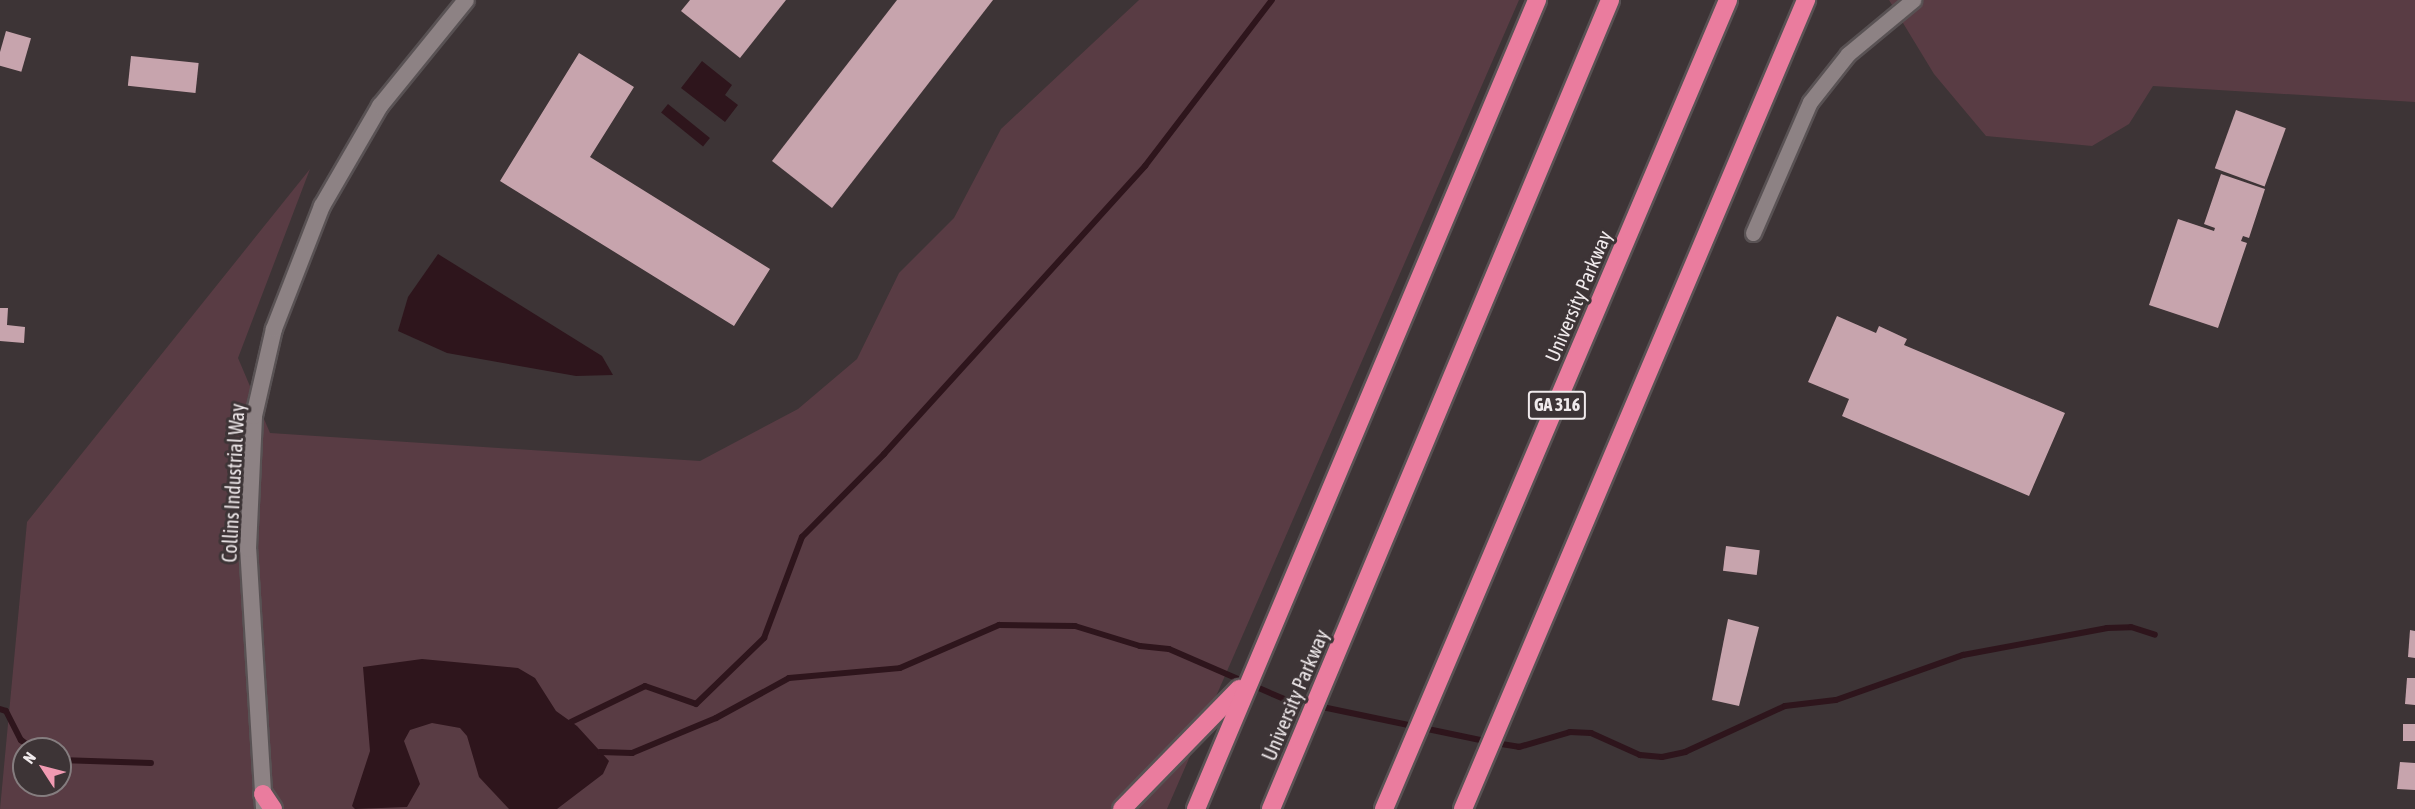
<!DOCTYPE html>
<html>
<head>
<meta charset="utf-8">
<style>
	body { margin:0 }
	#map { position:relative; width:2415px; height:809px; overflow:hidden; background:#3d3436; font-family:"Asap Condensed",sans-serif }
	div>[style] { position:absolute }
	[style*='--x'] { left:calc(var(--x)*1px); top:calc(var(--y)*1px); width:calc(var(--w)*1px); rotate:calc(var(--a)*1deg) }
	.green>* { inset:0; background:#593c44 }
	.water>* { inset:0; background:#2e151c; transform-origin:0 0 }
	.stream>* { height:6px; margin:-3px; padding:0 3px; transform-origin:3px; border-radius:3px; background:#2e151c }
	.building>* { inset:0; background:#c7a4ad; transform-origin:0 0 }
	.roads { filter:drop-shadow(2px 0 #595254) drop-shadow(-2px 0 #595254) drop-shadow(0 2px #595254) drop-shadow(0 -2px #595254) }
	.minor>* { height:15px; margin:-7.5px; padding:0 7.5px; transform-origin:7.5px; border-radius:7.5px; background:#8d8284 }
	.tertiary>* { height:16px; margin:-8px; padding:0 8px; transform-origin:8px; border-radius:8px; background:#8d8284 }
	.motorway>* { height:18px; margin:-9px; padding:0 9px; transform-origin:9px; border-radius:9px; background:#ea7c9e }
	span { translate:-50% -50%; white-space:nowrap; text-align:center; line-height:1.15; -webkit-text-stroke:6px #3d3436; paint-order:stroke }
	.shield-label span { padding:2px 4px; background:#3d3436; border:2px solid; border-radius:4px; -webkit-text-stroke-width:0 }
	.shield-label { font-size:18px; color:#f0eaec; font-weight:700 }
	.street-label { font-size:20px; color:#f0eaec }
	.north { position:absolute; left:12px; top:737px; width:60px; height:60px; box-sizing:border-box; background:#3d3436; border:2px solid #857d7f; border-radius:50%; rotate:306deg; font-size:16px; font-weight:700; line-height:24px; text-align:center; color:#f0eaec }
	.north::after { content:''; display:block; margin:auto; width:21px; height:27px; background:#f19ab2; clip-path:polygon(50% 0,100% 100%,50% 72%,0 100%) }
</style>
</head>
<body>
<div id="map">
	<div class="green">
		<div style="clip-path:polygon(evenodd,1139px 0,1519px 0,1167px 809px,0 809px,27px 522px,310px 169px,238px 358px,270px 433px,700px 461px,798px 409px,857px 359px,899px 273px,954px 218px,1001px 129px,1139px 0,24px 749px,60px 749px,60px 785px,24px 785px,24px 749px)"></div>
		<div style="clip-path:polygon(1889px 0,2415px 0,2415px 102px,2153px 86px,2129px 124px,2092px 146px,1986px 136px,1934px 74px)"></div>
	</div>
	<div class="water">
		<div style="clip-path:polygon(702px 61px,732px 85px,725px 95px,738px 105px,725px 122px,681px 88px)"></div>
		<div style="left:668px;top:104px;width:54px;height:11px;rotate:39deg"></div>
		<div style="clip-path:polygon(438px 254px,602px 356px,613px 375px,576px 376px,447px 353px,398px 331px,408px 297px)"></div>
		<div style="clip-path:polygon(422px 659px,518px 668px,535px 678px,556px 711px,577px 726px,609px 761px,603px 774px,557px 809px,509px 809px,479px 777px,467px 736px,460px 728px,432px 723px,410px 730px,404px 741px,420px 784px,407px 807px,355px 809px,352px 806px,370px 751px,363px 667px)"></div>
	</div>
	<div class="stream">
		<div style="--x:0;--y:709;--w:6;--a:18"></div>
		<div style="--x:6;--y:711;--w:33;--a:63"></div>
		<div style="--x:21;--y:740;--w:15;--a:37"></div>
		<div style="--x:571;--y:722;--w:82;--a:-25.9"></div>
		<div style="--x:645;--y:686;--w:54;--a:19.4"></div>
		<div style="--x:696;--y:704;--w:95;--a:-44.1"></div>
		<div style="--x:764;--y:638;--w:108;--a:-69.4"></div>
		<div style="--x:802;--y:537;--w:117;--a:-45.3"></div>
		<div style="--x:884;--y:454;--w:389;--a:-47.8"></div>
		<div style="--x:1145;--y:166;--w:209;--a:-52.6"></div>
		<div style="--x:600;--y:752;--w:32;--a:2"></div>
		<div style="--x:632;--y:753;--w:91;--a:-22.6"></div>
		<div style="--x:716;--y:718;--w:83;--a:-28.7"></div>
		<div style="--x:789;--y:678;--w:111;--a:-5.1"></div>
		<div style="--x:900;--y:668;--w:108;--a:-23.5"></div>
		<div style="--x:999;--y:625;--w:76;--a:0.8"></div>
		<div style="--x:1075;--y:626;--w:68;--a:17.1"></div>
		<div style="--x:1140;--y:646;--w:29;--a:6"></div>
		<div style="--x:1169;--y:649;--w:125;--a:23.5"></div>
		<div style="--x:1284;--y:699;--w:209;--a:11.8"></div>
		<div style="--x:1489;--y:742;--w:30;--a:9"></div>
		<div style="--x:1519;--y:747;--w:53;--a:-16.4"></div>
		<div style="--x:1570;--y:732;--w:21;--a:3"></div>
		<div style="--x:1591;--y:733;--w:54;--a:24.2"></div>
		<div style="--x:1640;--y:755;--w:22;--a:5"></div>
		<div style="--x:1662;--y:757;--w:24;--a:-12"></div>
		<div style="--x:1685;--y:752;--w:110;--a:-24.7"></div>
		<div style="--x:1785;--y:706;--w:51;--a:-6.7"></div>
		<div style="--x:1836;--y:700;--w:135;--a:-19.5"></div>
		<div style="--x:1963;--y:655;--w:147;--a:-10.6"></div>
		<div style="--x:2107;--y:628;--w:24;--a:-2"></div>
		<div style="--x:2131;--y:627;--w:25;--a:18"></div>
		<div style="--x:60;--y:760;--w:91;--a:1.9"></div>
	</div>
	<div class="building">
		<div style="clip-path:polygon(690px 0,786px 0,740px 58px,681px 11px)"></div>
		<div style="clip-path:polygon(897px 0,993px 0,832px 208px,772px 161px)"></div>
		<div style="left:6px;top:31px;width:26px;height:35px;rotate:16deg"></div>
		<div style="clip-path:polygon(579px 53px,634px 87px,590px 157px,770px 269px,734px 326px,500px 181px)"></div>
		<div style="left:131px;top:56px;width:68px;height:30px;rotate:6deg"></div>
		<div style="left:2236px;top:110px;width:53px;height:62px;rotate:20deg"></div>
		<div style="clip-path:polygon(2221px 174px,2265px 189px,2249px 238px,2243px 236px,2241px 241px,2247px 243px,2218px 328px,2149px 305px,2178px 219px,2214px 231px,2215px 228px,2204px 224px)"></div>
		<div style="clip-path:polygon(0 308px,8px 308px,7px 325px,25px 327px,24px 343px,0 341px)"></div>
		<div style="clip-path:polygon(1837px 316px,1876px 333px,1879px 326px,1907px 339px,1904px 345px,2065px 413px,2029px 496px,1842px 416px,1849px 399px,1808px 382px)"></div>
		<div style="left:1726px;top:546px;width:34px;height:25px;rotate:7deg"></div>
		<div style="clip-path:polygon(1728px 619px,1759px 627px,1739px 706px,1712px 700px)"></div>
		<div style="clip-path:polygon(2410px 630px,2415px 631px,2415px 658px,2408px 657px)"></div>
		<div style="clip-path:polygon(2407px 678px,2415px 678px,2415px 705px,2405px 704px)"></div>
		<div style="left:2403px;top:724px;width:12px;height:17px"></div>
		<div style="clip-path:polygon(2400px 762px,2415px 763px,2415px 790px,2397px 789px)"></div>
	</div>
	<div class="roads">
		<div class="minor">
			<div style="--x:1753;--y:233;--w:143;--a:-66.5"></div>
			<div style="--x:1810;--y:102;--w:61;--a:-51.6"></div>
			<div style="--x:1848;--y:54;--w:85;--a:-39.7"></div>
		</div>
		<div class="tertiary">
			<div style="--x:264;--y:808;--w:259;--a:-93.5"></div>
			<div style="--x:248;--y:549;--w:133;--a:-87.4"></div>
			<div style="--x:254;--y:416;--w:89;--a:-77.1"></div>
			<div style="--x:274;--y:329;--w:132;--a:-68.7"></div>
			<div style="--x:322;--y:206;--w:116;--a:-59.9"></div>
			<div style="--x:380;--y:106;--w:136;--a:-50.9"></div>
		</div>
		<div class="motorway">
			<div style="--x:263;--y:794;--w:18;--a:56"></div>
			<div style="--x:1122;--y:809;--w:168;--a:-45.7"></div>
			<div style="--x:1196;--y:809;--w:878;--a:-67.14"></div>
			<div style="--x:1271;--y:809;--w:877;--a:-67.26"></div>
			<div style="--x:1384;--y:809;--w:879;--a:-66.96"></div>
			<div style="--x:1463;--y:809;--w:879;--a:-67.02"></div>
		</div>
	</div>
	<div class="shield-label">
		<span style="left:1557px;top:405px">GA 316</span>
	</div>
	<div class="street-label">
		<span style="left:1578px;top:296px;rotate:-67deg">University Parkway</span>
		<span style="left:233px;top:483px;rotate:-87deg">Collins Industrial Way</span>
		<span style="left:1295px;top:695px;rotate:-67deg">University Parkway</span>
	</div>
	<div class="north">N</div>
</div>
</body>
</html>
